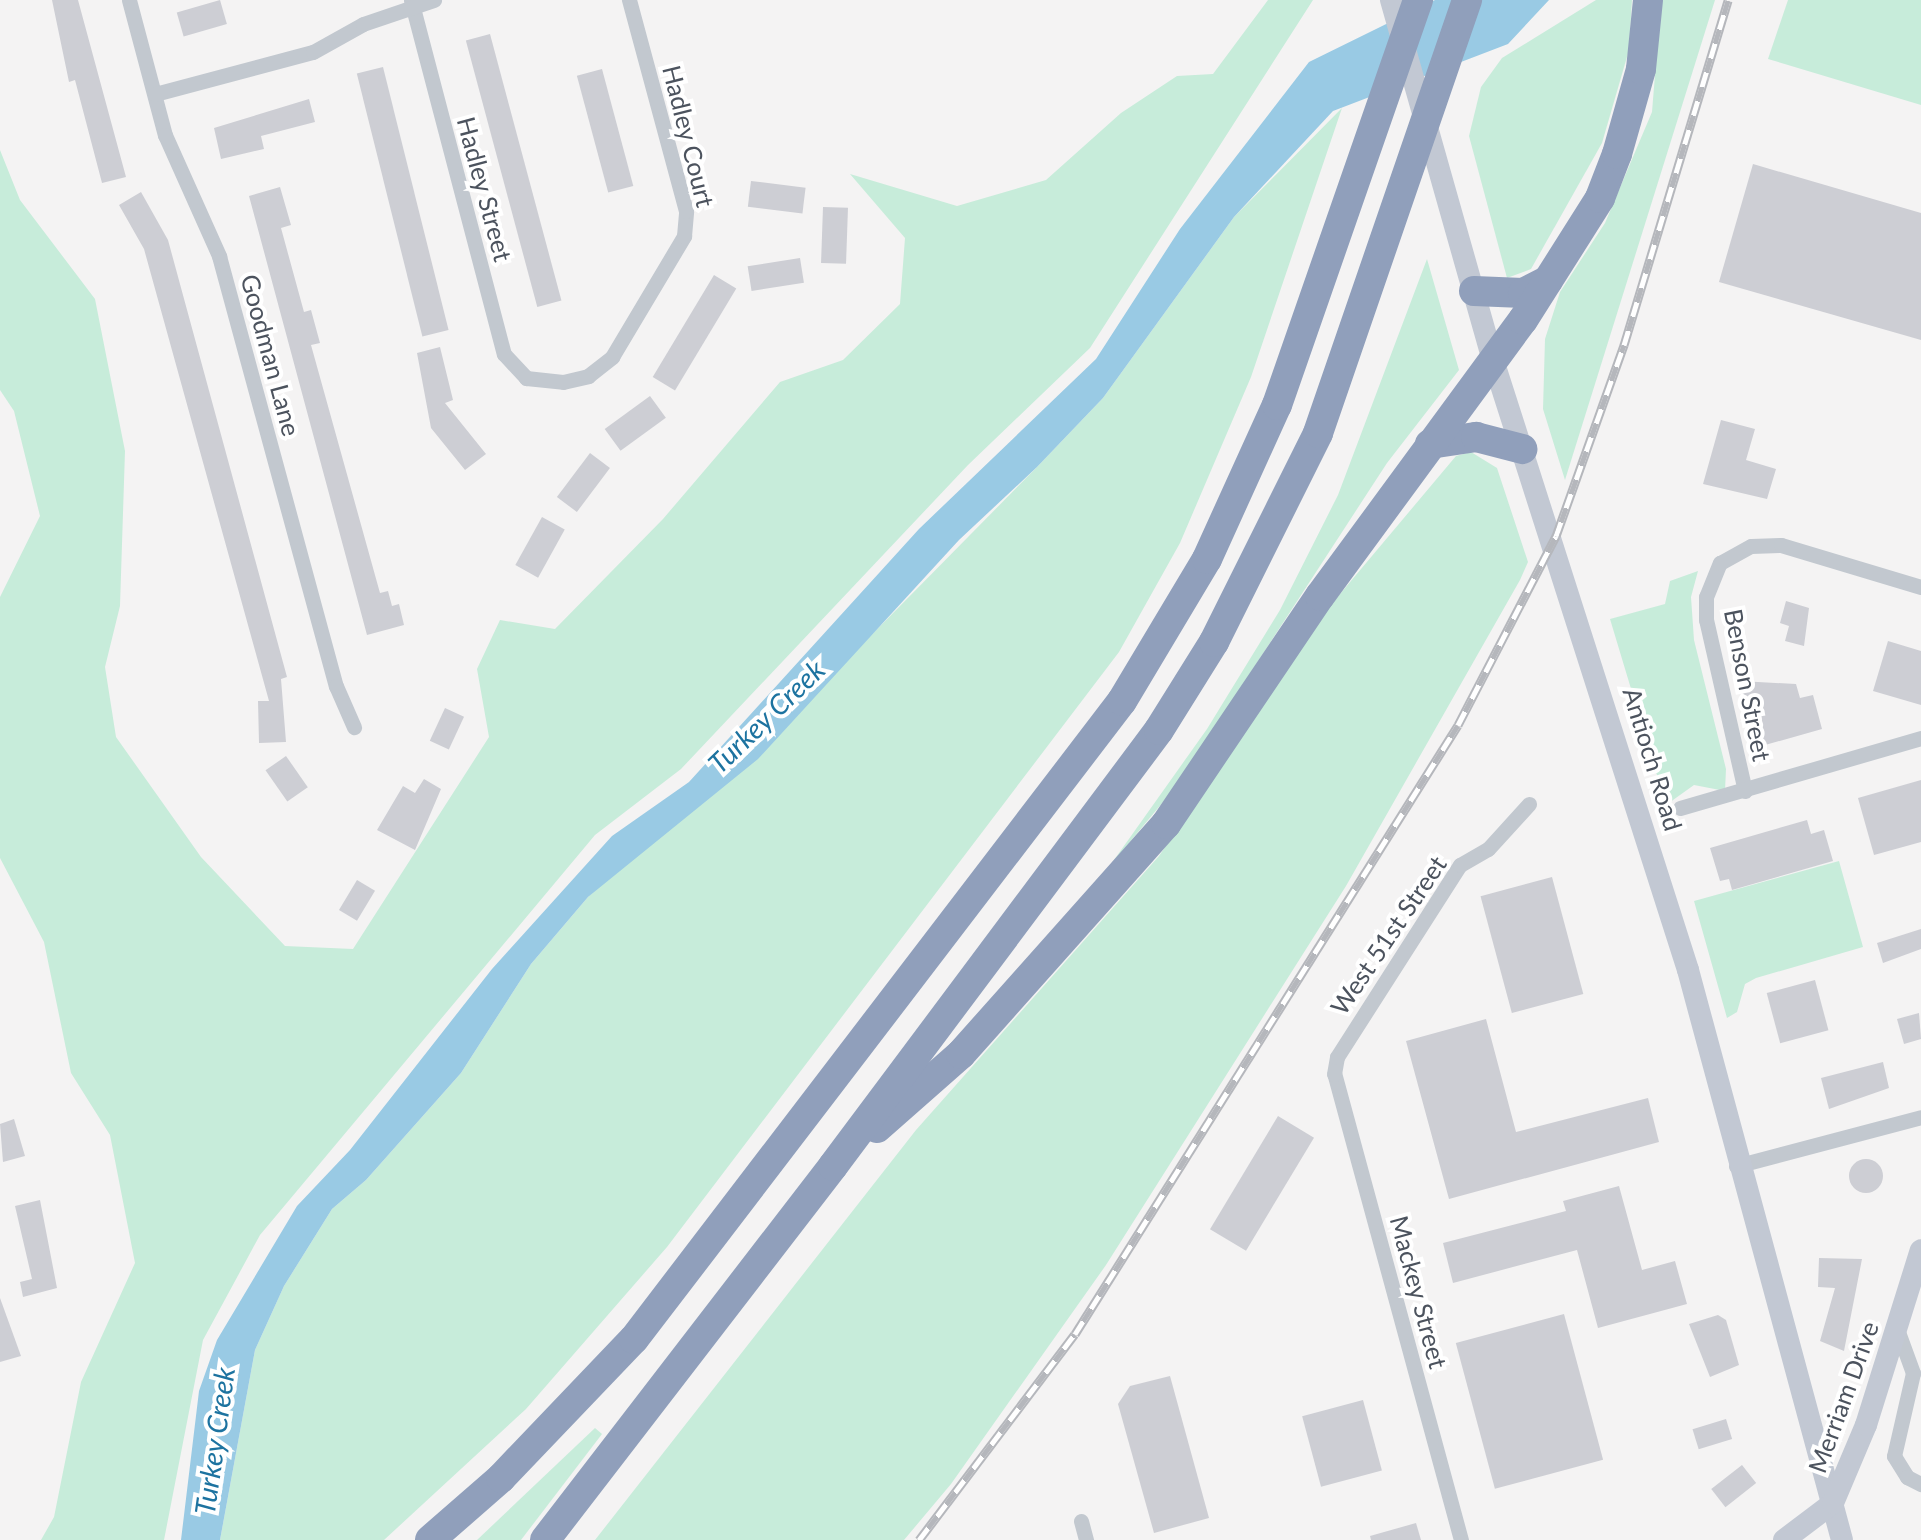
<!DOCTYPE html>
<html>
<head>
<meta charset="utf-8">
<style>
	body { margin:0 }
	#map { position:relative; width:1921px; height:1540px; overflow:hidden; background:#f4f3f3; font-family:Lato,sans-serif }
	div>[style] { position:absolute }
	[style*='--x'] { left:calc(var(--x)*1px); top:calc(var(--y)*1px); width:calc(var(--w)*1px); rotate:calc(var(--a)*1deg) }
	.green>* { inset:0; background:#c7ecda }
	.water>* { inset:0; background:#99cae4 }
	.building>* { inset:0; background:#cdced4; transform-origin:0 0 }
	.round { border-radius:50% }
	.street>* { height:15px; margin:-7.5px; padding:0 7.5px; transform-origin:7.5px; border-radius:7.5px; background:#c2c8cf }
	.secondary>* { height:22px; margin:-11px; padding:0 11px; transform-origin:11px; border-radius:11px; background:#c2c8d3 }
	.highway>* { height:30px; margin:-15px; padding:0 15px; transform-origin:15px; border-radius:15px; background:#909fbb }
	.rail>* { height:9px; margin-top:-4.5px; transform-origin:0; background:repeating-linear-gradient(90deg,#fff 0 15px,#b5b7bc 0 30px); box-sizing:border-box; border-block:2px solid #b5b7bc }
	span { translate:-50% -50%; white-space:nowrap; text-align:center; line-height:1.15; -webkit-text-stroke:8px #fff; paint-order:stroke }
	.street-label { font-size:25px; color:#4c535e }
	.water-label { font-size:28px; color:#1d73a0; font-style:italic }
</style>
</head>
<body>
<div id="map">
	<div class="green">
		<div style="clip-path:polygon(1268px 0,1313px 0,1090px 348px,968px 465px,681px 769px,595px 835px,260px 1235px,203px 1340px,164px 1540px,41px 1540px,54px 1517px,81px 1382px,135px 1263px,110px 1135px,71px 1073px,44px 942px,0 858px,0 597px,40px 516px,14px 411px,0 390px,0 150px,20px 200px,95px 299px,125px 451px,120px 606px,105px 667px,116px 737px,201px 857px,285px 946px,353px 949px,489px 737px,477px 669px,500px 620px,555px 629px,663px 519px,780px 382px,843px 360px,900px 304px,905px 238px,850px 174px,957px 206px,1046px 180px,1121px 113px,1177px 76px,1213px 74px)"></div>
		<div style="clip-path:polygon(1596px 0,1632px 0,1629px 50px,1602px 143px,1531px 269px,1507px 278px,1469px 136px,1481px 87px,1502px 58px)"></div>
		<div style="clip-path:polygon(1661px 0,1715px 0,1565px 480px,1543px 409px,1545px 339px,1560px 292px,1605px 223px,1652px 112px)"></div>
		<div style="clip-path:polygon(1788px 0,1921px 0,1921px 105px,1768px 59px)"></div>
		<div style="clip-path:polygon(1342px 108px,1251px 377px,1180px 543px,1119px 652px,667px 1247px,526px 1409px,384px 1540px,220px 1540px,255px 1350px,284px 1286px,332px 1209px,366px 1180px,461px 1073px,531px 964px,588px 897px,831px 676px,1037px 467px,1103px 398px,1234px 217px)"></div>
		<div style="clip-path:polygon(1427px 259px,1459px 370px,1387px 463px,1178px 784px,1109px 867px,1207px 729px,1280px 610px,1338px 495px)"></div>
		<div style="clip-path:polygon(1471px 452px,1497px 468px,1528px 562px,1520px 580px,1346px 886px,1106px 1265px,951px 1484px,904px 1540px,595px 1540px,916px 1130px,1159px 856px,1319px 619px,1456px 456px)"></div>
		<div style="clip-path:polygon(1698px 571px,1691px 597px,1694px 640px,1726px 769px,1725px 791px,1694px 785px,1666px 805px,1610px 619px,1665px 604px,1670px 581px)"></div>
		<div style="clip-path:polygon(1839px 861px,1863px 947px,1756px 978px,1745px 984px,1737px 1012px,1727px 1018px,1694px 901px)"></div>
		<div style="clip-path:polygon(595px 1428px,602px 1434px,521px 1540px,477px 1540px)"></div>
	</div>
	<div class="water">
		<div style="clip-path:polygon(1435px 0,1549px 0,1508px 44px,1333px 111px,1234px 217px,1103px 398px,1037px 467px,959px 540px,758px 759px,588px 897px,531px 964px,461px 1073px,366px 1180px,332px 1209px,284px 1286px,255px 1350px,220px 1540px,181px 1540px,199px 1391px,217px 1340px,297px 1206px,350px 1150px,492px 969px,612px 836px,689px 782px,919px 529px,1096px 359px,1180px 229px,1309px 62px)"></div>
	</div>
	<div class="building">
		<div style="clip-path:polygon(52px 0,78px 0,126px 177px,102px 183px,75px 80px,69px 82px)"></div>
		<div style="left:220px;top:0;width:25px;height:45px;rotate:74deg"></div>
		<div style="left:490px;top:34px;width:276px;height:25px;rotate:75deg"></div>
		<div style="left:383px;top:67px;width:271px;height:27px;rotate:76deg"></div>
		<div style="left:602px;top:69px;width:121px;height:26px;rotate:75deg"></div>
		<div style="clip-path:polygon(309px 99px,315px 122px,261px 136px,264px 149px,221px 159px,214px 128px)"></div>
		<div style="clip-path:polygon(1753px 164px,1921px 213px,1921px 340px,1719px 282px)"></div>
		<div style="left:751px;top:181px;width:55px;height:26px;rotate:7deg"></div>
		<div style="clip-path:polygon(280px 187px,291px 225px,281px 228px,304px 312px,311px 310px,320px 343px,311px 345px,380px 593px,388px 591px,392px 606px,399px 604px,404px 625px,367px 635px,249px 196px)"></div>
		<div style="clip-path:polygon(141px 192px,168px 240px,287px 677px,281px 679px,286px 742px,259px 743px,258px 701px,269px 701px,144px 249px,119px 205px)"></div>
		<div style="left:823px;top:207px;width:25px;height:56px;rotate:2deg"></div>
		<div style="left:800px;top:258px;width:25px;height:53px;rotate:81deg"></div>
		<div style="left:714px;top:275px;width:26px;height:119px;rotate:31deg"></div>
		<div style="clip-path:polygon(440px 347px,453px 400px,445px 403px,486px 454px,465px 470px,431px 428px,417px 353px)"></div>
		<div style="left:650px;top:396px;width:27px;height:56px;rotate:54deg"></div>
		<div style="clip-path:polygon(1721px 420px,1755px 429px,1746px 460px,1776px 469px,1767px 499px,1703px 484px)"></div>
		<div style="left:590px;top:453px;width:25px;height:55px;rotate:37deg"></div>
		<div style="left:542px;top:517px;width:26px;height:55px;rotate:29deg"></div>
		<div style="clip-path:polygon(1786px 601px,1809px 608px,1804px 646px,1785px 641px,1789px 626px,1780px 623px)"></div>
		<div style="clip-path:polygon(1888px 641px,1921px 651px,1921px 705px,1873px 691px)"></div>
		<div style="clip-path:polygon(1740px 681px,1796px 684px,1800px 698px,1813px 695px,1822px 729px,1758px 747px)"></div>
		<div style="left:445px;top:708px;width:21px;height:36px;rotate:25deg"></div>
		<div style="left:286px;top:756px;width:38px;height:25px;rotate:55deg"></div>
		<div style="clip-path:polygon(424px 779px,441px 789px,415px 850px,377px 830px,403px 786px,415px 793px)"></div>
		<div style="clip-path:polygon(1921px 780px,1921px 842px,1874px 855px,1858px 798px)"></div>
		<div style="clip-path:polygon(1807px 820px,1811px 834px,1824px 830px,1833px 861px,1732px 890px,1729px 879px,1720px 881px,1710px 848px)"></div>
		<div style="left:1552px;top:877px;width:121px;height:74px;rotate:75deg"></div>
		<div style="left:357px;top:880px;width:21px;height:35px;rotate:31deg"></div>
		<div style="clip-path:polygon(1921px 929px,1921px 949px,1883px 963px,1877px 943px)"></div>
		<div style="left:1815px;top:980px;width:52px;height:50px;rotate:75deg"></div>
		<div style="clip-path:polygon(1919px 1013px,1921px 1039px,1904px 1044px,1897px 1019px)"></div>
		<div style="clip-path:polygon(1486px 1019px,1516px 1132px,1648px 1098px,1659px 1142px,1449px 1199px,1406px 1041px)"></div>
		<div style="clip-path:polygon(1883px 1062px,1889px 1088px,1829px 1109px,1821px 1078px)"></div>
		<div style="left:1278px;top:1116px;width:42px;height:132px;rotate:31deg"></div>
		<div style="clip-path:polygon(14px 1119px,25px 1156px,3px 1162px,0 1124px)"></div>
		<div class="round" style="left:1849px;top:1159px;width:34px;height:34px"></div>
		<div style="clip-path:polygon(1619px 1186px,1642px 1270px,1675px 1261px,1687px 1304px,1598px 1328px,1577px 1250px,1453px 1283px,1443px 1243px,1566px 1211px,1563px 1201px)"></div>
		<div style="clip-path:polygon(40px 1200px,57px 1288px,23px 1297px,20px 1282px,32px 1279px,15px 1206px)"></div>
		<div style="clip-path:polygon(1819px 1258px,1862px 1259px,1844px 1351px,1820px 1341px,1835px 1288px,1818px 1287px)"></div>
		<div style="clip-path:polygon(0 1298px,21px 1356px,0 1362px)"></div>
		<div style="left:1564px;top:1314px;width:151px;height:112px;rotate:75deg"></div>
		<div style="clip-path:polygon(1718px 1315px,1726px 1320px,1739px 1365px,1710px 1377px,1689px 1324px)"></div>
		<div style="clip-path:polygon(1170px 1376px,1209px 1518px,1154px 1533px,1118px 1404px,1130px 1386px)"></div>
		<div style="left:1363px;top:1400px;width:73px;height:63px;rotate:75deg"></div>
		<div style="left:1726px;top:1419px;width:21px;height:35px;rotate:73deg"></div>
		<div style="left:1742px;top:1465px;width:23px;height:39px;rotate:52deg"></div>
		<div style="clip-path:polygon(1416px 1523px,1421px 1540px,1371px 1540px,1370px 1536px)"></div>
	</div>
	<div class="street">
		<div style="--x:129;--y:0;--w:140;--a:75.1"></div>
		<div style="--x:165;--y:135;--w:133;--a:65.9"></div>
		<div style="--x:219;--y:256;--w:446;--a:74.8"></div>
		<div style="--x:336;--y:686;--w:45;--a:66.3"></div>
		<div style="--x:411;--y:0;--w:366;--a:75.3"></div>
		<div style="--x:504;--y:354;--w:33;--a:47"></div>
		<div style="--x:526;--y:378;--w:37;--a:6"></div>
		<div style="--x:563;--y:382;--w:26;--a:-13"></div>
		<div style="--x:588;--y:376;--w:31;--a:-38"></div>
		<div style="--x:612;--y:357;--w:141;--a:-59.2"></div>
		<div style="--x:684;--y:236;--w:25;--a:-85"></div>
		<div style="--x:686;--y:211;--w:219;--a:-105.1"></div>
		<div style="--x:155;--y:94;--w:163;--a:-14.9"></div>
		<div style="--x:313;--y:52;--w:57;--a:-29.2"></div>
		<div style="--x:363;--y:24;--w:75;--a:-18.7"></div>
		<div style="--x:1745;--y:791;--w:175;--a:-102.8"></div>
		<div style="--x:1706;--y:620;--w:23;--a:-90"></div>
		<div style="--x:1706;--y:597;--w:37;--a:-68"></div>
		<div style="--x:1720;--y:563;--w:35;--a:-29"></div>
		<div style="--x:1751;--y:546;--w:30;--a:-2"></div>
		<div style="--x:1781;--y:545;--w:146;--a:16.7"></div>
		<div style="--x:1680;--y:808;--w:251;--a:-16.2"></div>
		<div style="--x:1736;--y:1166;--w:191;--a:-14.8"></div>
		<div style="--x:1897;--y:1329;--w:47;--a:70"></div>
		<div style="--x:1913;--y:1373;--w:85;--a:102.9"></div>
		<div style="--x:1894;--y:1456;--w:25;--a:58"></div>
		<div style="--x:1907;--y:1477;--w:16;--a:27"></div>
		<div style="--x:1081;--y:1521;--w:20;--a:75"></div>
		<div style="--x:1461;--y:1540;--w:483;--a:-105.2"></div>
		<div style="--x:1334;--y:1074;--w:17;--a:-80"></div>
		<div style="--x:1337;--y:1057;--w:228;--a:-57.4"></div>
		<div style="--x:1460;--y:865;--w:32;--a:-30"></div>
		<div style="--x:1488;--y:849;--w:61;--a:-47.7"></div>
	</div>
	<div class="secondary">
		<div style="--x:1391;--y:0;--w:374;--a:74.2"></div>
		<div style="--x:1493;--y:360;--w:640;--a:72.27"></div>
		<div style="--x:1688;--y:970;--w:590;--a:74.88"></div>
		<div style="--x:1784;--y:1540;--w:61;--a:-37.1"></div>
		<div style="--x:1833;--y:1503;--w:85;--a:-67.1"></div>
		<div style="--x:1866;--y:1425;--w:183;--a:-72.6"></div>
	</div>
	<div class="highway">
		<div style="--x:1474;--y:291;--w:49;--a:2.3"></div>
		<div style="--x:1523;--y:293;--w:28;--a:-27"></div>
		<div style="--x:1430;--y:444;--w:47;--a:-8.7"></div>
		<div style="--x:1476;--y:437;--w:48;--a:14.6"></div>
		<div style="--x:877;--y:1128;--w:112;--a:-41.4"></div>
		<div style="--x:961;--y:1054;--w:308;--a:-48.3"></div>
		<div style="--x:1166;--y:824;--w:275;--a:-56"></div>
		<div style="--x:1320;--y:596;--w:343;--a:-53.7"></div>
		<div style="--x:1523;--y:320;--w:144;--a:-57.7"></div>
		<div style="--x:1600;--y:198;--w:47;--a:-68.9"></div>
		<div style="--x:1617;--y:154;--w:88;--a:-74.2"></div>
		<div style="--x:1641;--y:69;--w:69;--a:-84.2"></div>
		<div style="--x:430;--y:1540;--w:94;--a:-41.1"></div>
		<div style="--x:501;--y:1478;--w:192;--a:-46.3"></div>
		<div style="--x:634;--y:1339;--w:803;--a:-52.59"></div>
		<div style="--x:1122;--y:701;--w:165;--a:-59.1"></div>
		<div style="--x:1207;--y:559;--w:169;--a:-65.6"></div>
		<div style="--x:1277;--y:405;--w:429;--a:-70.8"></div>
		<div style="--x:545;--y:1540;--w:472;--a:-52.4"></div>
		<div style="--x:833;--y:1166;--w:544;--a:-53.21"></div>
		<div style="--x:1159;--y:730;--w:104;--a:-58"></div>
		<div style="--x:1214;--y:642;--w:233;--a:-63.5"></div>
		<div style="--x:1318;--y:433;--w:458;--a:-71"></div>
	</div>
	<div class="rail">
		<div style="--x:919;--y:1540;--w:258;--a:-52.9"></div>
		<div style="--x:1075;--y:1334;--w:719;--a:-57.83"></div>
		<div style="--x:1458;--y:725;--w:213;--a:-62.6"></div>
		<div style="--x:1556;--y:536;--w:203;--a:-70.4"></div>
		<div style="--x:1624;--y:345;--w:360;--a:-73.2"></div>
	</div>
	<div class="street-label">
		<span style="left:689px;top:136px;rotate:76deg">Hadley Court</span>
		<span style="left:485px;top:189px;rotate:75deg">Hadley Street</span>
		<span style="left:271px;top:355px;rotate:75deg">Goodman Lane</span>
		<span style="left:1748px;top:685px;rotate:79deg">Benson Street</span>
		<span style="left:1653px;top:759px;rotate:73deg">Antioch Road</span>
		<span style="left:1388px;top:935px;rotate:-56deg">West 51st Street</span>
		<span style="left:1419px;top:1292px;rotate:75deg">Mackey Street</span>
		<span style="left:1843px;top:1397px;rotate:-70deg">Merriam Drive</span>
	</div>
	<div class="water-label">
		<span style="left:766px;top:716px;rotate:-44deg">Turkey Creek</span>
		<span style="left:214px;top:1441px;rotate:-82deg">Turkey Creek</span>
	</div>
</div>
</body>
</html>
